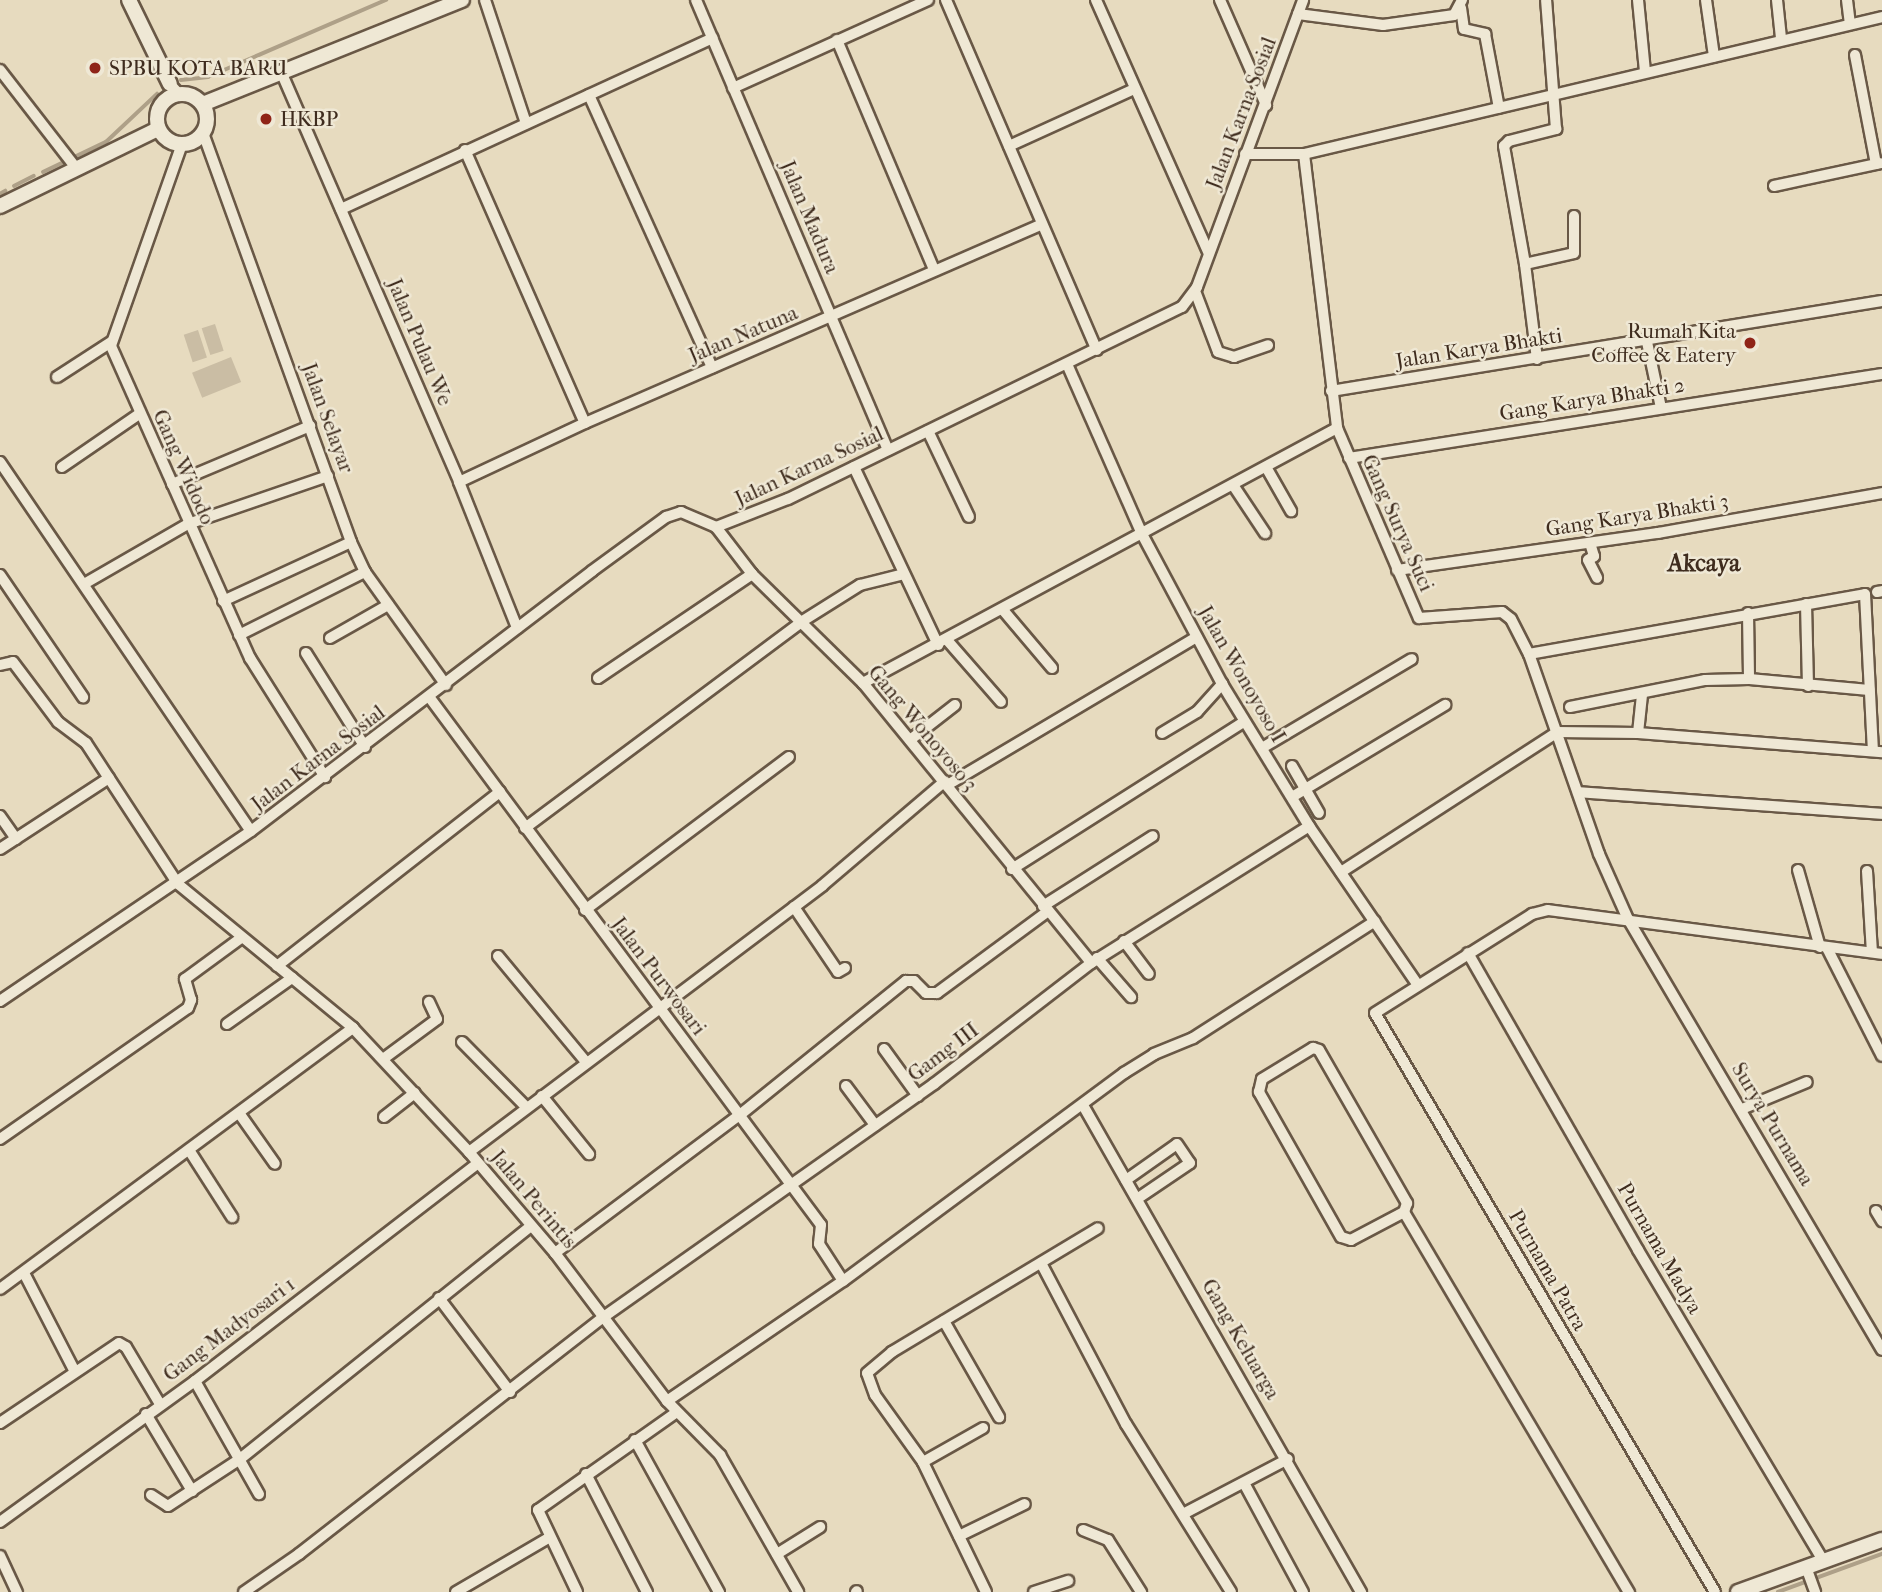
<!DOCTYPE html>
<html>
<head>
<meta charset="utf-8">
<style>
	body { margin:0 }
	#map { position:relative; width:1882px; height:1592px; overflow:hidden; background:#e7dbbf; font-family:"IM FELL French Canon",serif }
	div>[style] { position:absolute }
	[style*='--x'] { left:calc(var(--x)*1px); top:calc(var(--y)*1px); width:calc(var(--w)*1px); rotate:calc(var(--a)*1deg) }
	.green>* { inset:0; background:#cabda4; transform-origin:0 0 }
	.stream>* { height:3.5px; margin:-1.75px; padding:0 1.75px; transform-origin:1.75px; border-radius:1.75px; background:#aea088 }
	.roads { filter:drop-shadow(2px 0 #695846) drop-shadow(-2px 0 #695846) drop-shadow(0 2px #695846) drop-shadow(0 -2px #695846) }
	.street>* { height:10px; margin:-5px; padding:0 5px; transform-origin:5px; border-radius:5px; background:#efe8d5 }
	.secondary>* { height:14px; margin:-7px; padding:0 7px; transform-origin:7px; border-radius:7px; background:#efe8d5 }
	.secondary>.ring { margin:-7px; padding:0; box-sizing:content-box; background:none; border:14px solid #efe8d5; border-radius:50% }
	.dots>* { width:19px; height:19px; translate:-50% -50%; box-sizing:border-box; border:4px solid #efe8d5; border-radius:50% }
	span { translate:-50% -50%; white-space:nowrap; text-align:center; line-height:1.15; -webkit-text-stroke:5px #efe8d5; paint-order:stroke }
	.poi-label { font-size:21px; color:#3f2c1e }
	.left { translate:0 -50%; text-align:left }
	.right { translate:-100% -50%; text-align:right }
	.street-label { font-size:21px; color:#3f2c1e }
	.quarter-label { font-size:24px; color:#3f2c1e; font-weight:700 }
</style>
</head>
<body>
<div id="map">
	<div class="green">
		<div style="left:215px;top:324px;width:28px;height:14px;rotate:72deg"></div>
		<div style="left:198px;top:330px;width:29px;height:15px;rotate:72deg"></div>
		<div style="left:231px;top:357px;width:27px;height:42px;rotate:68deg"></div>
	</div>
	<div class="stream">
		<div style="--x:181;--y:80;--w:27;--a:-6"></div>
		<div style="--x:208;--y:77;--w:194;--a:-23.4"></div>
		<div style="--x:43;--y:172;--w:70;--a:-25.5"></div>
		<div style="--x:106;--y:142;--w:70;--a:-43.3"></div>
		<div style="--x:14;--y:186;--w:22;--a:-27"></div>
		<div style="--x:0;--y:194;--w:6;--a:-31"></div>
		<div style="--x:1778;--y:1592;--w:111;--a:-20.1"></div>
	</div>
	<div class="roads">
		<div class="street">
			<div style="--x:485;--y:0;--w:130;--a:71.6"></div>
			<div style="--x:696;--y:0;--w:489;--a:66.9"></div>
			<div style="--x:946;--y:0;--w:381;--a:66.7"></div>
			<div style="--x:1096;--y:0;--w:276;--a:66"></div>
			<div style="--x:1220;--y:0;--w:115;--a:66.3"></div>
			<div style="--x:1638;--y:0;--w:72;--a:84.4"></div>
			<div style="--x:1706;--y:0;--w:57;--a:81.9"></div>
			<div style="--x:1777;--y:0;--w:39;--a:84"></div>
			<div style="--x:1847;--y:0;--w:23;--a:83"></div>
			<div style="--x:1461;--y:8;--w:21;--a:82"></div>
			<div style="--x:1464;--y:29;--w:22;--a:13"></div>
			<div style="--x:1485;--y:34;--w:75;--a:79.3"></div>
			<div style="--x:1298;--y:14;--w:86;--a:7.4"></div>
			<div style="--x:1383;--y:25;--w:72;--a:-8"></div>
			<div style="--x:1454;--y:15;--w:17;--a:-62"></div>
			<div style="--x:837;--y:40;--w:250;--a:67.1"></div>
			<div style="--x:1855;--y:55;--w:111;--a:79.1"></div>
			<div style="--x:0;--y:70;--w:124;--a:52.2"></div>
			<div style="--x:282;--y:74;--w:445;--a:66.5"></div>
			<div style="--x:459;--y:482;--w:157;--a:68.3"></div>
			<div style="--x:170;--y:84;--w:12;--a:48"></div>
			<div style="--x:733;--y:88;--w:214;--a:-24.3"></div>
			<div style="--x:589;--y:95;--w:299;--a:65.7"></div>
			<div style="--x:203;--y:133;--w:435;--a:70.1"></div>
			<div style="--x:351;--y:542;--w:33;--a:65"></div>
			<div style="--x:365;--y:572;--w:139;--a:54.4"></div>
			<div style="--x:182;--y:144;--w:214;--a:109.4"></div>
			<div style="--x:111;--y:346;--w:342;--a:66"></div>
			<div style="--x:250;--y:658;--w:141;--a:57.8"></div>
			<div style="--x:1009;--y:146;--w:137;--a:-24.5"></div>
			<div style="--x:465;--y:150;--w:298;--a:66.3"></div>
			<div style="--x:1245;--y:154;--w:59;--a:0"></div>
			<div style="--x:1304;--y:154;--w:594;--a:-13.33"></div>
			<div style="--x:1304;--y:154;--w:276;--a:83.1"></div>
			<div style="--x:1337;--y:428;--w:207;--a:66.7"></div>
			<div style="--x:1419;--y:618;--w:83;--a:-4.1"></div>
			<div style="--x:1502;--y:612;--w:11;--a:38"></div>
			<div style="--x:1511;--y:619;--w:39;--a:63"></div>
			<div style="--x:1529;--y:654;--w:212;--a:70.7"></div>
			<div style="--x:1599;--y:854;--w:71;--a:66"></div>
			<div style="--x:1628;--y:919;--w:500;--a:59.49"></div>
			<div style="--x:1774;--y:186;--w:109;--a:-12.1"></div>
			<div style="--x:341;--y:209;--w:409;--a:-24.7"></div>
			<div style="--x:1525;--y:264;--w:120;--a:-100.1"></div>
			<div style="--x:1504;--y:146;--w:7;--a:-45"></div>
			<div style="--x:1509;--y:141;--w:49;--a:-14.3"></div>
			<div style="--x:1556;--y:129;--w:129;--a:-94.4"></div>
			<div style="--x:1195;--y:291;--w:65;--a:69.3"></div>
			<div style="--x:1218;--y:352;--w:17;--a:17"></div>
			<div style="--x:1234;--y:357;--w:36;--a:-19"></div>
			<div style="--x:1647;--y:342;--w:67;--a:78"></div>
			<div style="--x:1537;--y:359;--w:96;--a:-97.2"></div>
			<div style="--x:1525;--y:264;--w:50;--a:-12.7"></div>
			<div style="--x:1574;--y:253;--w:37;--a:-90"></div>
			<div style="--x:1067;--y:364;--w:186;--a:66.2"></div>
			<div style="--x:1142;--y:534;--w:170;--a:61.9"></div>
			<div style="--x:1222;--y:684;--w:167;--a:58.5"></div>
			<div style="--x:1309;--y:826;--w:191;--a:55.6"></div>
			<div style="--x:57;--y:377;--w:64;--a:-32.9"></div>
			<div style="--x:1331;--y:391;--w:558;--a:-9.28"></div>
			<div style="--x:928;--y:431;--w:95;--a:64.5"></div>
			<div style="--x:1349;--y:458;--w:540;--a:-8.96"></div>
			<div style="--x:0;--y:462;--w:446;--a:55.8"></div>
			<div style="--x:62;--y:467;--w:93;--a:-34.5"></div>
			<div style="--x:854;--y:467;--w:197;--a:64.7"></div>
			<div style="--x:1266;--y:467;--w:51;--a:60.4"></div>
			<div style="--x:459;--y:482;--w:139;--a:-25.1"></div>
			<div style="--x:585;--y:423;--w:498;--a:-23.5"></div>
			<div style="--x:172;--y:484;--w:150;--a:-22.8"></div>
			<div style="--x:1233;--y:485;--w:58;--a:56.3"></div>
			<div style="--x:716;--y:527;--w:77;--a:-21.3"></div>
			<div style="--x:788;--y:499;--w:438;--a:-26"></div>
			<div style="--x:1182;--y:307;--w:25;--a:-53"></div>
			<div style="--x:1197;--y:287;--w:306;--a:-69.7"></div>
			<div style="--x:1590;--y:543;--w:14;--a:73"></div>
			<div style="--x:1594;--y:556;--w:7;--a:146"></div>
			<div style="--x:1588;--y:560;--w:20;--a:63"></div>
			<div style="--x:1397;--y:570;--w:264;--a:-8.1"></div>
			<div style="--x:1658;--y:533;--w:228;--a:-10.1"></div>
			<div style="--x:0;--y:575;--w:148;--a:55.8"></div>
			<div style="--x:84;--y:584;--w:120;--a:-30"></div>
			<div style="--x:188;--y:524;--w:148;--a:-18.9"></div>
			<div style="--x:1877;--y:592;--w:5;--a:-11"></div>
			<div style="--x:223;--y:601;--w:141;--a:-24.7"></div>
			<div style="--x:1806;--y:604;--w:82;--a:88.6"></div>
			<div style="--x:1003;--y:610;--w:76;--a:49.8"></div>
			<div style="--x:1748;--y:613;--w:66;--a:89.1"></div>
			<div style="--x:239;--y:635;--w:141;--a:-26.6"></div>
			<div style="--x:330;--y:638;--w:67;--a:-29.6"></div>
			<div style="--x:947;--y:640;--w:82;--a:48.9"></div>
			<div style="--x:306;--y:653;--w:111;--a:57.9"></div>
			<div style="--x:1529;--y:654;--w:341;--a:-10.1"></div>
			<div style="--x:1865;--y:594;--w:157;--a:87.1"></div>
			<div style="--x:0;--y:665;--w:13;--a:-13"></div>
			<div style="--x:13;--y:662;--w:75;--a:53.1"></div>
			<div style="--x:58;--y:722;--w:35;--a:37"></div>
			<div style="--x:86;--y:743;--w:168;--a:56.9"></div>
			<div style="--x:178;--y:884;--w:227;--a:39.4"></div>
			<div style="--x:353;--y:1028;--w:170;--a:46.9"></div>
			<div style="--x:469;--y:1152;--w:133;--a:49.6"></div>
			<div style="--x:555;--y:1253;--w:186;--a:52.9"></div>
			<div style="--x:667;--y:1401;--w:76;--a:45.5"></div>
			<div style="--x:720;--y:1455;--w:158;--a:60.3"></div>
			<div style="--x:598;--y:678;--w:186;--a:-34"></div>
			<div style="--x:863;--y:683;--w:538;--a:-28.28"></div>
			<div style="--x:430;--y:698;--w:656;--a:53.43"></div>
			<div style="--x:821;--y:1225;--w:19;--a:96"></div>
			<div style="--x:819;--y:1244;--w:44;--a:57"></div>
			<div style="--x:1570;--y:707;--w:138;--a:-11.3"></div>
			<div style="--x:1705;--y:680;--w:44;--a:-1.3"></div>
			<div style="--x:1749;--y:679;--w:121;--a:5.2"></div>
			<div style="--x:1162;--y:733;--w:41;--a:-31"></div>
			<div style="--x:1197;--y:712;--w:38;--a:-48"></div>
			<div style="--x:1638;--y:733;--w:39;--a:-84"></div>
			<div style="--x:910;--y:740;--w:57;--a:-37.9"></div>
			<div style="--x:1262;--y:748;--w:174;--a:-30.7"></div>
			<div style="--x:1292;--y:766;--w:54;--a:60.1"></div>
			<div style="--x:949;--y:784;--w:288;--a:-30.7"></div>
			<div style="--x:1578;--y:792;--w:305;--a:4.1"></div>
			<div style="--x:1292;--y:797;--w:179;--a:-31"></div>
			<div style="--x:0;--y:816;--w:28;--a:55"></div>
			<div style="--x:525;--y:828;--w:344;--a:-36.7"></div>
			<div style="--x:801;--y:622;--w:70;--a:-32.1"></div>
			<div style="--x:860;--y:585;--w:45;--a:-14"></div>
			<div style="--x:0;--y:849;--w:130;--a:-33.1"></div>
			<div style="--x:1012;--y:869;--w:275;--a:-32.4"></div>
			<div style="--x:1798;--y:870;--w:80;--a:74.1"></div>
			<div style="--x:1867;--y:871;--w:81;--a:86.5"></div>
			<div style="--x:1341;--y:872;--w:257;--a:-32.9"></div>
			<div style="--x:1557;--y:732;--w:81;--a:0.7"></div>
			<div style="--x:1638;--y:733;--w:245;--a:4.5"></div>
			<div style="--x:1043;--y:906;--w:130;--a:-32.5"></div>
			<div style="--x:794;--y:907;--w:78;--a:55.9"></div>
			<div style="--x:838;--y:972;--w:8;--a:-30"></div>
			<div style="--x:585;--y:910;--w:255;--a:-36.9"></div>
			<div style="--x:1124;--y:941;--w:41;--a:52.9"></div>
			<div style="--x:1827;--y:948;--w:121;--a:63"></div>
			<div style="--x:1468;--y:953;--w:342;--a:60.2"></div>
			<div style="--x:1638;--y:1250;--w:361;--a:59.2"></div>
			<div style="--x:498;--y:956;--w:138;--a:50.3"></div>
			<div style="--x:1097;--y:958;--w:52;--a:48.9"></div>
			<div style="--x:277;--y:966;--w:283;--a:-38"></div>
			<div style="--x:0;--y:1001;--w:303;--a:-34.1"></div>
			<div style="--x:251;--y:831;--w:429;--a:-37.3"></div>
			<div style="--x:592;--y:571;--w:92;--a:-36.1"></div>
			<div style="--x:666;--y:517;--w:16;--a:-18"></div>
			<div style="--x:681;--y:512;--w:38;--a:23"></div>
			<div style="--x:716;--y:527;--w:59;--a:52.5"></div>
			<div style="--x:752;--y:574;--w:156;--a:44.5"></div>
			<div style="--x:863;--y:683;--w:361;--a:50.8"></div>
			<div style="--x:227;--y:1024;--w:80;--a:-35.3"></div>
			<div style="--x:462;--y:1042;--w:91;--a:45.4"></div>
			<div style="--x:1313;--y:1048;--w:6;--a:18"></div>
			<div style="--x:1319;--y:1050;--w:177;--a:60.1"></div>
			<div style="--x:1407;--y:1203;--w:9;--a:108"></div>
			<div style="--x:1404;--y:1212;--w:60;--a:152.2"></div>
			<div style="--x:1351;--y:1240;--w:10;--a:-163"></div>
			<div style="--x:1341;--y:1237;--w:167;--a:-119.5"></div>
			<div style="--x:1259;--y:1092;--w:13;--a:-77"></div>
			<div style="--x:1262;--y:1079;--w:60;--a:-31.3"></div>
			<div style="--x:884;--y:1049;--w:58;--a:54.1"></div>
			<div style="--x:383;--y:1059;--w:67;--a:-36.5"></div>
			<div style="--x:437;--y:1019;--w:19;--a:-115"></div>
			<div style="--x:846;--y:1086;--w:49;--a:53.4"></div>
			<div style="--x:542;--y:1096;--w:75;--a:51"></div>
			<div style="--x:1084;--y:1107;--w:559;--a:60.27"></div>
			<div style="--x:1742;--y:1109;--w:70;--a:-22.6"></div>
			<div style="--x:239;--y:1113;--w:62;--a:54.8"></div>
			<div style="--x:384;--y:1117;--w:39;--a:-38"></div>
			<div style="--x:0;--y:1139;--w:229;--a:-34.9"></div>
			<div style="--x:188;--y:1008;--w:9;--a:-69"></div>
			<div style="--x:191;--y:1000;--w:22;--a:-106"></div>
			<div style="--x:185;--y:979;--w:69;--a:-36.2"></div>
			<div style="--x:189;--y:1150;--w:80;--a:57.3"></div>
			<div style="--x:469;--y:1152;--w:443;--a:-37"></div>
			<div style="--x:823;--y:885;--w:160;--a:-40.4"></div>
			<div style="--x:1126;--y:1180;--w:62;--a:-35.2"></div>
			<div style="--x:1177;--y:1144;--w:23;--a:56"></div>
			<div style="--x:1190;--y:1163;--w:64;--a:145.8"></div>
			<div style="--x:1876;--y:1211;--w:12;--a:59"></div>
			<div style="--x:1404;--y:1212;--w:442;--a:59.4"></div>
			<div style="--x:555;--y:1253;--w:232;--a:-36.8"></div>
			<div style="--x:741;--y:1114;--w:212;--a:-38.9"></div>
			<div style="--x:906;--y:981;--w:8;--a:0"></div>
			<div style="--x:914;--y:981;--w:17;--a:45"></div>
			<div style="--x:926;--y:993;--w:11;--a:0"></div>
			<div style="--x:937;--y:993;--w:137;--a:-36.4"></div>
			<div style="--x:1041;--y:1263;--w:182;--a:62.2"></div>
			<div style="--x:1126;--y:1424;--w:198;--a:58"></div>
			<div style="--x:24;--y:1273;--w:109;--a:62.7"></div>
			<div style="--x:0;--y:1289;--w:439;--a:-36.5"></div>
			<div style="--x:439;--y:1298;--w:118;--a:52.9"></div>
			<div style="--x:944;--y:1321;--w:111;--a:60.2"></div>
			<div style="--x:195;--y:1381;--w:130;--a:60.5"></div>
			<div style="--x:667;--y:1401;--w:213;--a:-34.3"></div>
			<div style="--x:843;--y:1281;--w:350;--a:-36.5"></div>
			<div style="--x:1124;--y:1073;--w:36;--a:-32"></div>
			<div style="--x:1154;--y:1054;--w:42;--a:-22.3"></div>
			<div style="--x:1193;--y:1038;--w:216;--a:-32.7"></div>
			<div style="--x:146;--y:1414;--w:90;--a:59.1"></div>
			<div style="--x:0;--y:1423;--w:143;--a:-33.9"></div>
			<div style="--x:119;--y:1343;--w:8;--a:30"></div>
			<div style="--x:126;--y:1347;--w:66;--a:59.2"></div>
			<div style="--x:635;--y:1440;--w:174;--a:61.1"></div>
			<div style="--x:923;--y:1462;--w:69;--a:-29.5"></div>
			<div style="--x:586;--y:1474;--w:133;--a:62.7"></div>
			<div style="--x:1244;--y:1483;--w:124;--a:61.6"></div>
			<div style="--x:151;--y:1495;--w:20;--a:33"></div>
			<div style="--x:168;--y:1506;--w:86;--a:-33.1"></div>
			<div style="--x:240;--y:1459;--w:373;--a:-38.7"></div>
			<div style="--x:1185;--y:1513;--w:116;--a:-27.7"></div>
			<div style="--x:0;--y:1522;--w:241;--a:-35.9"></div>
			<div style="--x:195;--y:1381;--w:357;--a:-37.6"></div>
			<div style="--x:1083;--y:1530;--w:27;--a:22"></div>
			<div style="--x:1108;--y:1540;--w:62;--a:57.6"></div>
			<div style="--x:959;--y:1536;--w:73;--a:-25.9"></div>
			<div style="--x:777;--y:1554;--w:51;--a:-32.1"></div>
			<div style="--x:0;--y:1556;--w:40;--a:65"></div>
			<div style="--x:1806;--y:1567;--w:27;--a:70"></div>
			<div style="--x:244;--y:1592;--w:67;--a:-34.6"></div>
			<div style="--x:299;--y:1554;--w:388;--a:-37.9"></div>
			<div style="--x:605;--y:1316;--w:403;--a:-35.2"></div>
			<div style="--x:934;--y:1084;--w:198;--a:-37.6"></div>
			<div style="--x:1091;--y:963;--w:257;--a:-32.1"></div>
			<div style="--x:456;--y:1592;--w:109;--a:-30.3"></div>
			<div style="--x:577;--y:1592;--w:91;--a:-115.4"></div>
			<div style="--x:538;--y:1510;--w:170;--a:-35.2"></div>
			<div style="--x:856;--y:1592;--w:1;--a:-45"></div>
			<div style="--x:986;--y:1592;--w:144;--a:-115.9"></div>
			<div style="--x:923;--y:1462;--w:82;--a:-125.6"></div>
			<div style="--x:875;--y:1395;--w:23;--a:-110"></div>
			<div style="--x:867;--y:1373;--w:33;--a:-40"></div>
			<div style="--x:892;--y:1352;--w:240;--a:-31"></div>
			<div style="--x:1034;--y:1592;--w:36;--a:-18"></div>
			<div style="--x:1715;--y:1592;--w:671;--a:-120.42"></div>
			<div style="--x:1375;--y:1013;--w:186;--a:-32.2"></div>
			<div style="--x:1532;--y:914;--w:16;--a:-14"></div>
			<div style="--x:1548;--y:910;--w:337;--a:7.5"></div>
		</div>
		<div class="secondary">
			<div style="--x:129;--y:0;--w:93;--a:64"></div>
			<div class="ring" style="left:157px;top:94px;width:36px;height:36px"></div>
			<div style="--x:203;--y:104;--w:279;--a:-21.9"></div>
			<div style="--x:0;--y:206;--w:176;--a:-26"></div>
			<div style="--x:1738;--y:1592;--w:153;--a:-19.9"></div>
		</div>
	</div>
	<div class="dots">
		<div style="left:95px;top:68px;background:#8f2418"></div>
		<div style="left:266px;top:119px;background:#8f2418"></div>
		<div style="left:1750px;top:343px;background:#8f2418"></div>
	</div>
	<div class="poi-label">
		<span class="left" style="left:109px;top:68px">SPBU KOTA BARU</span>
		<span class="left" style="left:280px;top:119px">HKBP</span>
		<span class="right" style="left:1736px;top:343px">Rumah Kita<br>Coffee &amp; Eatery</span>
	</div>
	<div class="street-label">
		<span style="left:1241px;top:113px;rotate:-69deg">Jalan Karna Sosial</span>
		<span style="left:810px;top:217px;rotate:67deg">Jalan Madura</span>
		<span style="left:743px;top:334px;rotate:-23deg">Jalan Natuna</span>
		<span style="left:420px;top:342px;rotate:67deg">Jalan Pulau We</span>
		<span style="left:1479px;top:348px;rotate:-9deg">Jalan Karya Bhakti</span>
		<span style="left:1592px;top:399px;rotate:-9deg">Gang Karya Bhakti 2</span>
		<span style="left:328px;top:418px;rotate:70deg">Jalan Selayar</span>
		<span style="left:809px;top:466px;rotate:-25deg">Jalan Karna Sosial</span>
		<span style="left:184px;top:467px;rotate:66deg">Gang Widodo</span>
		<span style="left:1637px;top:515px;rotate:-9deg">Gang Karya Bhakti 3</span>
		<span style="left:1398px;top:523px;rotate:66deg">Gang Surya Suci</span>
		<span style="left:1242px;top:674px;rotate:60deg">Jalan Wonoyoso I</span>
		<span style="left:923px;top:728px;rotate:50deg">Gang Wonoyoso 3</span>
		<span style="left:318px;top:758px;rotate:-37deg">Jalan Karna Sosial</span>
		<span style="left:659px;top:976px;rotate:53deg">Jalan Purwosari</span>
		<span style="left:943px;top:1052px;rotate:-37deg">Gamg III</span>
		<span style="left:1773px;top:1124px;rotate:59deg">Surya Purnama</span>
		<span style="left:534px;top:1199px;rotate:50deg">Jalan Perintis</span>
		<span style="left:1660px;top:1248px;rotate:60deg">Purnama Madya</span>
		<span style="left:1548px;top:1270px;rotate:60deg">Purnama Patra</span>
		<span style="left:229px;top:1329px;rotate:-37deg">Gang Madyosari 1</span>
		<span style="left:1241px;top:1339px;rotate:60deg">Gang Keluarga</span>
	</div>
	<div class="quarter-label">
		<span style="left:1704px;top:564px">Akcaya</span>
	</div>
</div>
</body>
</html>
